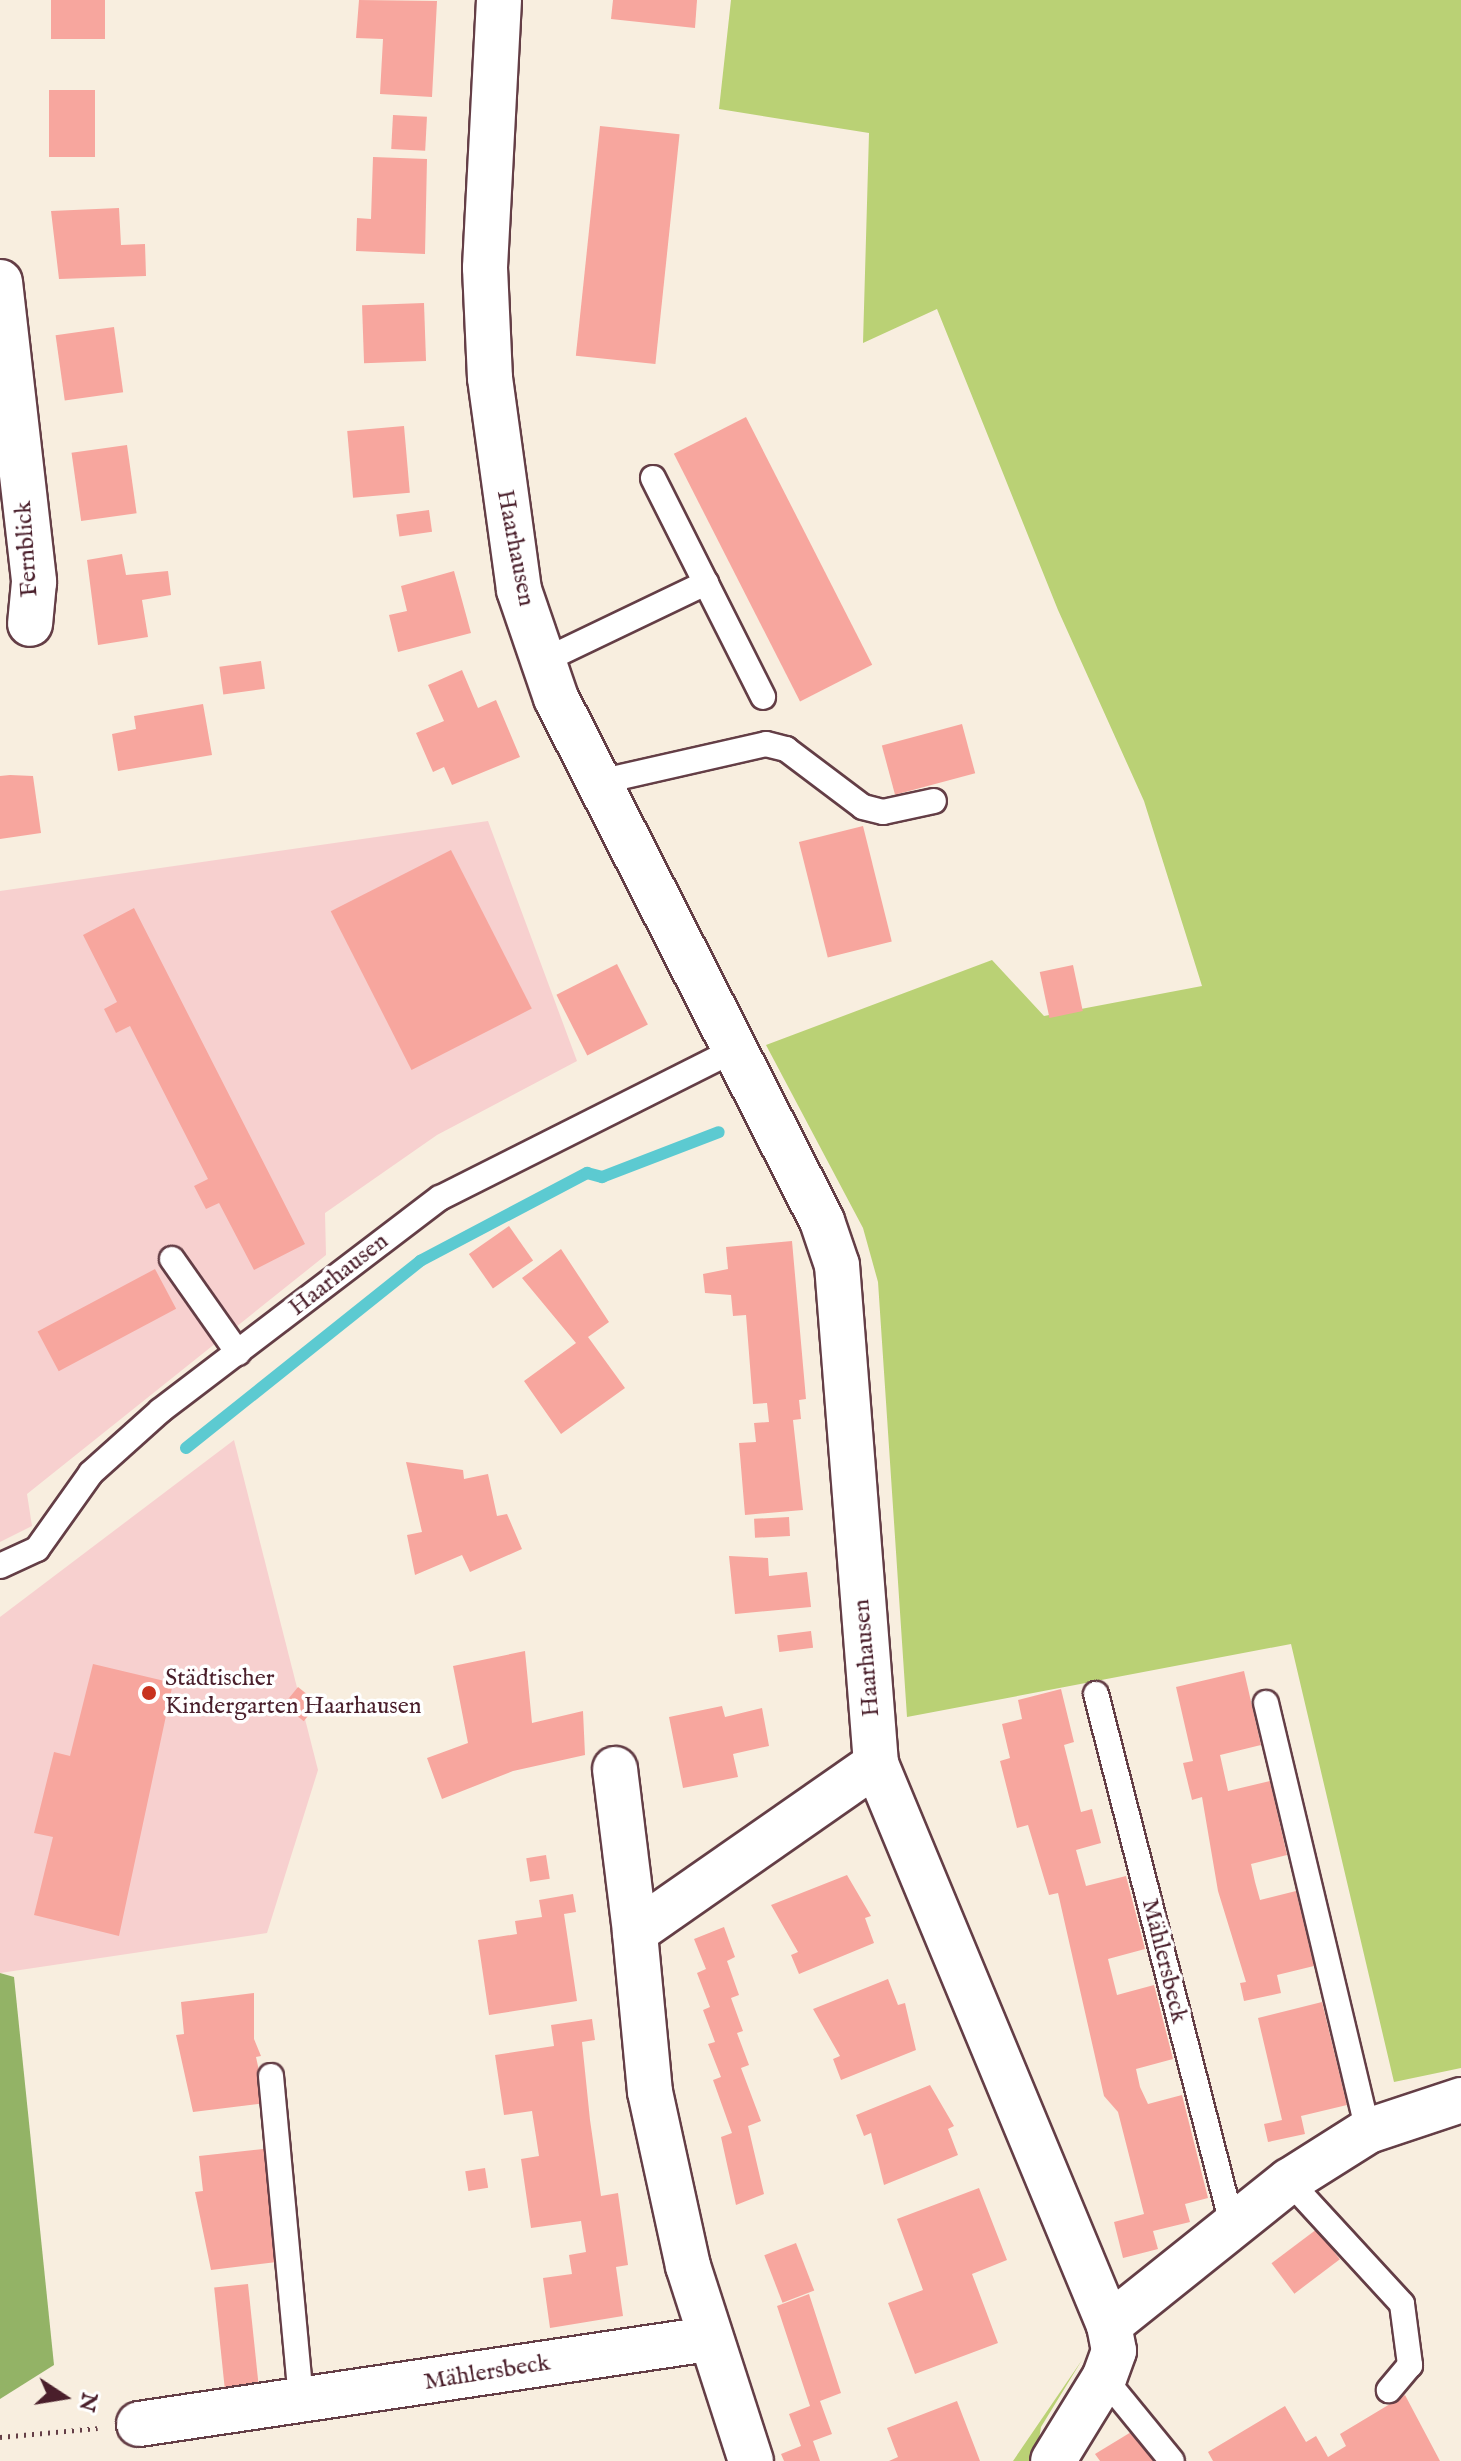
<!DOCTYPE html>
<html>
<head>
<meta charset="utf-8">
<style>
	body { margin:0 }
	#map { position:relative; width:1461px; height:2461px; overflow:hidden; background:#f8eedf; font-family:"IM FELL English",serif }
	div>[style] { position:absolute }
	[style*='--x'] { left:calc(var(--x)*1px); top:calc(var(--y)*1px); width:calc(var(--w)*1px); rotate:calc(var(--a)*1deg) }
	.built>* { inset:0; background:#f7d0cf }
	.green>* { inset:0; background:#bad175 }
	.forest>* { inset:0; background:#93b366 }
	.stream>* { height:12px; margin:-6px; padding:0 6px; transform-origin:6px; border-radius:6px; background:#5ccad1 }
	.building>* { inset:0; background:#f7a69e; transform-origin:0 0 }
	.path>* { height:5px; margin-top:-2.5px; transform-origin:0; background:repeating-linear-gradient(90deg,#643e46 0 2px,transparent 0 8px) }
	.roads { filter:drop-shadow(2px 0 #643e46) drop-shadow(-2px 0 #643e46) drop-shadow(0 2px #643e46) drop-shadow(0 -2px #643e46) }
	.service>* { height:24px; margin:-12px; padding:0 12px; transform-origin:12px; border-radius:12px; background:#fff }
	.minor>* { height:44px; margin:-22px; padding:0 22px; transform-origin:22px; border-radius:22px; background:#fff }
	.dots>* { width:22px; height:22px; translate:-50% -50%; box-sizing:border-box; border:4px solid #fff; border-radius:50% }
	span { translate:-50% -50%; white-space:nowrap; text-align:center; line-height:1.15; -webkit-text-stroke:7px #fff; paint-order:stroke }
	.street-label { font-size:24px; color:#4a1f2b }
	.poi-label { font-size:24px; color:#4a1f2b }
	.left { translate:0 -50%; text-align:left }
	.north { position:absolute; left:24px; top:2357px; width:80px; height:80px; -webkit-text-stroke:6px #fff; paint-order:stroke; rotate:102deg; font-size:22px; font-weight:700; line-height:32px; text-align:center; color:#4a1f2b }
	.north::after { content:''; display:block; margin:auto; width:28px; height:36px; background:#4a1f2b; clip-path:polygon(50% 0,100% 100%,50% 72%,0 100%) }
</style>
</head>
<body>
<div id="map">
	<div class="built">
		<div style="clip-path:polygon(488px 821px,577px 1061px,437px 1135px,325px 1213px,326px 1255px,27px 1494px,32px 1526px,0 1542px,0 891px)"></div>
		<div style="clip-path:polygon(234px 1440px,318px 1770px,267px 1933px,0 1973px,0 1617px)"></div>
	</div>
	<div class="green">
		<div style="clip-path:polygon(731px 0,1461px 0,1461px 2068px,1394px 2082px,1291px 1644px,907px 1717px,878px 1282px,863px 1228px,766px 1045px,992px 960px,1044px 1016px,1202px 986px,1144px 801px,1058px 610px,937px 309px,863px 343px,869px 133px,719px 109px)"></div>
		<div style="clip-path:polygon(1082px 2360px,1041px 2427px,1037px 2451px,1030px 2461px,1013px 2461px)"></div>
	</div>
	<div class="forest">
		<div style="clip-path:polygon(0 1973px,14px 1977px,54px 2365px,0 2399px)"></div>
	</div>
	<div class="stream">
		<div style="--x:186;--y:1448;--w:300;--a:-38.6"></div>
		<div style="--x:420;--y:1261;--w:189;--a:-27.8"></div>
		<div style="--x:587;--y:1173;--w:16;--a:15"></div>
		<div style="--x:602;--y:1177;--w:125;--a:-21"></div>
	</div>
	<div class="building">
		<div style="left:51px;top:0;width:54px;height:39px"></div>
		<div style="clip-path:polygon(359px 0,437px 1px,432px 97px,380px 94px,383px 39px,356px 38px)"></div>
		<div style="clip-path:polygon(613px 0,697px 0,695px 28px,611px 19px)"></div>
		<div style="left:49px;top:90px;width:46px;height:67px"></div>
		<div style="left:393px;top:115px;width:34px;height:34px;rotate:3deg"></div>
		<div style="left:600px;top:126px;width:80px;height:231px;rotate:6deg"></div>
		<div style="clip-path:polygon(373px 157px,427px 159px,425px 254px,356px 251px,357px 218px,371px 219px)"></div>
		<div style="clip-path:polygon(119px 208px,121px 245px,145px 244px,146px 276px,59px 279px,51px 211px)"></div>
		<div style="left:424px;top:303px;width:58px;height:62px;rotate:88deg"></div>
		<div style="left:114px;top:327px;width:66px;height:59px;rotate:82deg"></div>
		<div style="left:746px;top:417px;width:278px;height:81px;rotate:63deg"></div>
		<div style="left:404px;top:426px;width:67px;height:57px;rotate:85deg"></div>
		<div style="left:127px;top:445px;width:69px;height:56px;rotate:82deg"></div>
		<div style="left:429px;top:510px;width:22px;height:33px;rotate:82deg"></div>
		<div style="clip-path:polygon(122px 554px,126px 575px,168px 571px,171px 595px,142px 600px,148px 637px,98px 645px,87px 560px)"></div>
		<div style="clip-path:polygon(454px 571px,471px 633px,398px 652px,389px 615px,407px 611px,401px 586px)"></div>
		<div style="left:261px;top:661px;width:28px;height:42px;rotate:82deg"></div>
		<div style="clip-path:polygon(462px 670px,478px 708px,496px 700px,520px 757px,452px 785px,444px 767px,433px 772px,416px 733px,444px 721px,428px 685px)"></div>
		<div style="clip-path:polygon(203px 704px,212px 755px,118px 771px,112px 734px,136px 729px,134px 716px)"></div>
		<div style="left:962px;top:724px;width:51px;height:83px;rotate:75deg"></div>
		<div style="clip-path:polygon(10px 775px,33px 776px,41px 833px,0 839px,0 776px)"></div>
		<div style="left:863px;top:826px;width:119px;height:66px;rotate:76deg"></div>
		<div style="left:451px;top:850px;width:178px;height:135px;rotate:63deg"></div>
		<div style="clip-path:polygon(134px 908px,305px 1244px,254px 1270px,219px 1203px,206px 1209px,194px 1186px,208px 1179px,130px 1026px,116px 1033px,104px 1009px,117px 1002px,83px 935px)"></div>
		<div style="left:617px;top:964px;width:68px;height:68px;rotate:63deg"></div>
		<div style="left:1073px;top:965px;width:47px;height:34px;rotate:78deg"></div>
		<div style="left:509px;top:1226px;width:42px;height:49px;rotate:55deg"></div>
		<div style="clip-path:polygon(792px 1241px,806px 1399px,799px 1400px,801px 1419px,793px 1420px,803px 1510px,745px 1515px,739px 1443px,756px 1442px,754px 1423px,769px 1422px,767px 1403px,753px 1404px,746px 1315px,733px 1316px,731px 1295px,705px 1293px,703px 1274px,728px 1269px,726px 1247px)"></div>
		<div style="clip-path:polygon(561px 1249px,609px 1322px,588px 1337px,625px 1388px,561px 1434px,524px 1381px,576px 1343px,522px 1278px)"></div>
		<div style="left:155px;top:1269px;width:45px;height:133px;rotate:62deg"></div>
		<div style="clip-path:polygon(406px 1462px,463px 1470px,464px 1479px,488px 1474px,497px 1516px,507px 1514px,522px 1549px,470px 1572px,462px 1555px,415px 1575px,407px 1535px,422px 1532px)"></div>
		<div style="left:789px;top:1517px;width:19px;height:35px;rotate:87deg"></div>
		<div style="clip-path:polygon(729px 1556px,768px 1558px,769px 1576px,807px 1572px,811px 1607px,735px 1614px)"></div>
		<div style="left:811px;top:1631px;width:17px;height:34px;rotate:83deg"></div>
		<div style="clip-path:polygon(525px 1651px,532px 1723px,583px 1711px,585px 1755px,513px 1771px,442px 1799px,427px 1758px,468px 1743px,453px 1666px)"></div>
		<div style="clip-path:polygon(93px 1664px,173px 1683px,119px 1936px,34px 1915px,53px 1837px,34px 1833px,54px 1752px,70px 1756px)"></div>
		<div style="clip-path:polygon(1244px 1671px,1261px 1745px,1220px 1755px,1228px 1791px,1270px 1781px,1287px 1855px,1251px 1864px,1255px 1882px,1260px 1900px,1296px 1891px,1314px 1966px,1277px 1975px,1281px 1993px,1244px 2001px,1240px 1983px,1246px 1982px,1218px 1891px,1202px 1797px,1192px 1800px,1183px 1763px,1193px 1761px,1176px 1687px)"></div>
		<div style="left:298px;top:1687px;width:26px;height:23px;rotate:39deg"></div>
		<div style="clip-path:polygon(1061px 1689px,1074px 1742px,1064px 1745px,1081px 1812px,1092px 1809px,1101px 1843px,1076px 1850px,1086px 1886px,1126px 1876px,1145px 1949px,1108px 1959px,1117px 1995px,1154px 1985px,1173px 2059px,1136px 2069px,1140px 2087px,1148px 2104px,1182px 2095px,1208px 2198px,1185px 2204px,1190px 2222px,1153px 2231px,1158px 2249px,1123px 2258px,1114px 2222px,1144px 2214px,1118px 2112px,1104px 2096px,1058px 1893px,1049px 1895px,1028px 1825px,1017px 1828px,1000px 1761px,1010px 1758px,1002px 1724px,1022px 1719px,1018px 1700px)"></div>
		<div style="clip-path:polygon(722px 1706px,725px 1717px,762px 1708px,769px 1746px,733px 1754px,738px 1777px,683px 1788px,669px 1717px)"></div>
		<div style="left:546px;top:1855px;width:24px;height:20px;rotate:81deg"></div>
		<div style="clip-path:polygon(847px 1875px,871px 1916px,865px 1918px,874px 1943px,799px 1974px,791px 1955px,798px 1952px,771px 1905px)"></div>
		<div style="clip-path:polygon(573px 1894px,576px 1912px,564px 1914px,577px 2001px,489px 2015px,478px 1940px,517px 1934px,515px 1921px,542px 1917px,539px 1900px)"></div>
		<div style="clip-path:polygon(724px 1927px,735px 1957px,727px 1961px,739px 1995px,731px 1998px,743px 2031px,737px 2033px,749px 2065px,741px 2068px,761px 2121px,748px 2126px,764px 2194px,736px 2205px,721px 2137px,732px 2133px,713px 2080px,721px 2077px,708px 2044px,715px 2042px,703px 2010px,710px 2007px,697px 1973px,706px 1969px,694px 1939px)"></div>
		<div style="clip-path:polygon(888px 1979px,898px 2005px,905px 2003px,916px 2050px,841px 2080px,833px 2059px,840px 2056px,813px 2009px)"></div>
		<div style="clip-path:polygon(254px 1993px,254px 2039px,261px 2056px,256px 2057px,266px 2103px,193px 2112px,176px 2035px,184px 2034px,181px 2002px)"></div>
		<div style="clip-path:polygon(1322px 2002px,1347px 2105px,1301px 2116px,1305px 2134px,1268px 2142px,1264px 2124px,1282px 2120px,1258px 2018px)"></div>
		<div style="clip-path:polygon(592px 2019px,595px 2040px,582px 2042px,590px 2120px,601px 2196px,618px 2193px,628px 2265px,616px 2267px,623px 2316px,550px 2328px,543px 2278px,572px 2274px,569px 2255px,586px 2252px,581px 2221px,531px 2228px,521px 2159px,539px 2156px,532px 2111px,504px 2115px,495px 2055px,554px 2046px,551px 2025px)"></div>
		<div style="clip-path:polygon(930px 2085px,954px 2126px,948px 2129px,958px 2155px,884px 2185px,871px 2133px,864px 2136px,856px 2115px)"></div>
		<div style="clip-path:polygon(272px 2148px,285px 2261px,211px 2270px,195px 2192px,203px 2191px,199px 2156px)"></div>
		<div style="left:485px;top:2168px;width:20px;height:20px;rotate:81deg"></div>
		<div style="clip-path:polygon(979px 2188px,1007px 2260px,972px 2274px,998px 2343px,915px 2374px,888px 2303px,923px 2290px,897px 2219px)"></div>
		<div style="left:1317px;top:2229px;width:38px;height:57px;rotate:53deg"></div>
		<div style="left:796px;top:2243px;width:51px;height:34px;rotate:69deg"></div>
		<div style="left:248px;top:2284px;width:107px;height:34px;rotate:84deg"></div>
		<div style="clip-path:polygon(809px 2294px,841px 2393px,820px 2401px,832px 2434px,813px 2441px,820px 2461px,784px 2461px,781px 2454px,801px 2446px,789px 2414px,810px 2406px,777px 2306px)"></div>
		<div style="clip-path:polygon(1405px 2395px,1440px 2461px,1213px 2461px,1208px 2452px,1285px 2406px,1306px 2442px,1316px 2436px,1328px 2457px,1346px 2446px,1340px 2434px)"></div>
		<div style="clip-path:polygon(957px 2401px,980px 2461px,889px 2461px,898px 2457px,887px 2428px)"></div>
		<div style="clip-path:polygon(1141px 2426px,1162px 2461px,1100px 2461px,1095px 2454px)"></div>
	</div>
	<div class="path">
		<div style="--x:0;--y:2437;--w:98;--a:-5.2"></div>
	</div>
	<div class="roads">
		<div class="service">
			<div style="--x:653;--y:478;--w:245;--a:63.3"></div>
			<div style="--x:543;--y:661;--w:181;--a:-25.6"></div>
			<div style="--x:599;--y:782;--w:171;--a:-12.8"></div>
			<div style="--x:766;--y:744;--w:21;--a:14"></div>
			<div style="--x:786;--y:749;--w:96;--a:37"></div>
			<div style="--x:863;--y:807;--w:21;--a:14"></div>
			<div style="--x:883;--y:812;--w:52;--a:-12.2"></div>
			<div style="--x:172;--y:1259;--w:115;--a:54.9"></div>
			<div style="--x:0;--y:1566;--w:41;--a:-24.7"></div>
			<div style="--x:37;--y:1549;--w:93;--a:-54.6"></div>
			<div style="--x:91;--y:1473;--w:93;--a:-41.9"></div>
			<div style="--x:160;--y:1411;--w:352;--a:-37.3"></div>
			<div style="--x:440;--y:1198;--w:325;--a:-26.7"></div>
			<div style="--x:1096;--y:1694;--w:551;--a:75.61"></div>
			<div style="--x:1266;--y:1703;--w:440;--a:76.6"></div>
			<div style="--x:271;--y:2076;--w:326;--a:84.7"></div>
			<div style="--x:1289;--y:2181;--w:167;--a:47.4"></div>
			<div style="--x:1402;--y:2304;--w:62;--a:82.5"></div>
			<div style="--x:1410;--y:2365;--w:33;--a:130"></div>
			<div style="--x:1104;--y:2378;--w:107;--a:50.7"></div>
		</div>
		<div class="minor">
			<div style="--x:499;--y:0;--w:268;--a:93"></div>
			<div style="--x:485;--y:268;--w:110;--a:87.4"></div>
			<div style="--x:490;--y:378;--w:214;--a:82.2"></div>
			<div style="--x:519;--y:590;--w:114;--a:71.1"></div>
			<div style="--x:556;--y:698;--w:587;--a:63.04"></div>
			<div style="--x:822;--y:1221;--w:46;--a:71.2"></div>
			<div style="--x:837;--y:1265;--w:501;--a:85.53"></div>
			<div style="--x:876;--y:1764;--w:607;--a:67.45"></div>
			<div style="--x:1109;--y:2325;--w:26;--a:79"></div>
			<div style="--x:1114;--y:2351;--w:29;--a:110"></div>
			<div style="--x:1104;--y:2378;--w:97;--a:121.6"></div>
			<div style="--x:0;--y:282;--w:302;--a:83.5"></div>
			<div style="--x:34;--y:582;--w:42;--a:95.4"></div>
			<div style="--x:615;--y:1769;--w:164;--a:83"></div>
			<div style="--x:1109;--y:2325;--w:231;--a:-38.7"></div>
			<div style="--x:1289;--y:2181;--w:93;--a:-32.3"></div>
			<div style="--x:1368;--y:2131;--w:98;--a:-18.4"></div>
			<div style="--x:139;--y:2424;--w:575;--a:-8.5"></div>
			<div style="--x:751;--y:2461;--w:205;--a:-107.9"></div>
			<div style="--x:688;--y:2266;--w:178;--a:-102.3"></div>
			<div style="--x:650;--y:2092;--w:161;--a:-95.4"></div>
			<div style="--x:635;--y:1932;--w:294;--a:-34.9"></div>
		</div>
	</div>
	<div class="dots">
		<div style="left:149px;top:1693px;background:#c8321e"></div>
	</div>
	<div class="street-label">
		<span style="left:515px;top:548px;rotate:79deg">Haarhausen</span>
		<span style="left:27px;top:549px;rotate:-94deg">Fernblick</span>
		<span style="left:339px;top:1275px;rotate:-38deg">Haarhausen</span>
		<span style="left:867px;top:1658px;rotate:-95deg">Haarhausen</span>
		<span style="left:1164px;top:1961px;rotate:76deg">Mählersbeck</span>
		<span style="left:487px;top:2373px;rotate:-9deg">Mählersbeck</span>
	</div>
	<div class="poi-label">
		<span class="left" style="left:165px;top:1693px">Städtischer<br>Kindergarten Haarhausen</span>
	</div>
	<div class="north">N</div>
</div>
</body>
</html>
